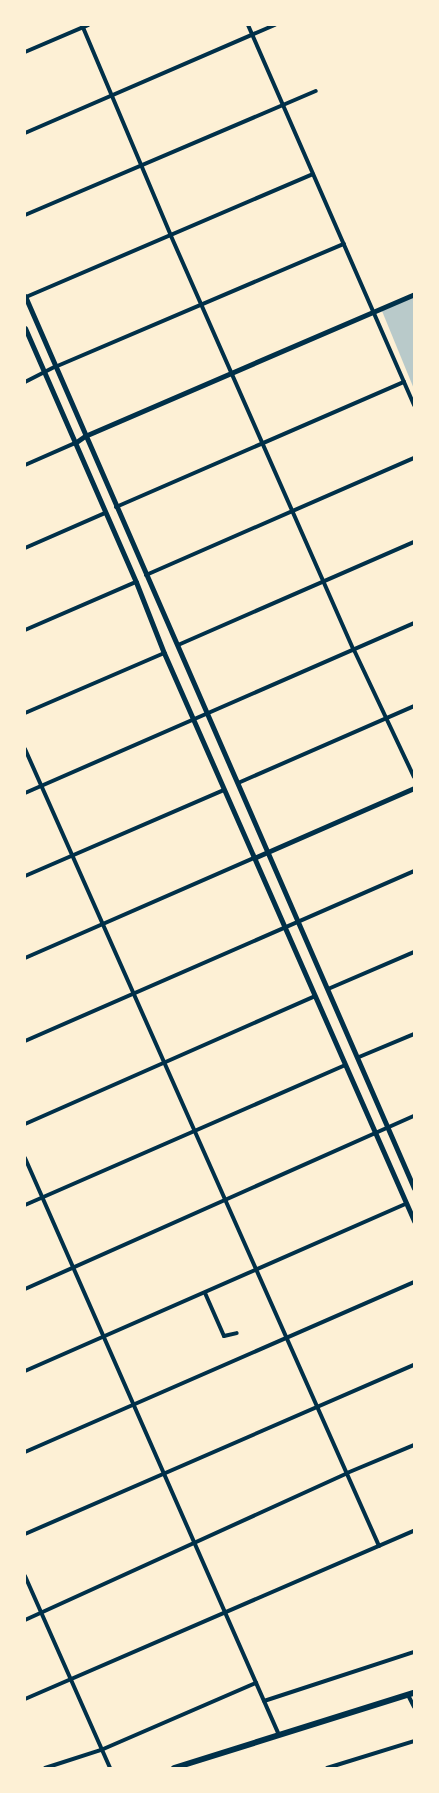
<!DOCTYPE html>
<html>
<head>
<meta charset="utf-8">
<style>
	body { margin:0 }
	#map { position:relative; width:439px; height:1793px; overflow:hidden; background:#fdf0d5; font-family:"Work Sans",sans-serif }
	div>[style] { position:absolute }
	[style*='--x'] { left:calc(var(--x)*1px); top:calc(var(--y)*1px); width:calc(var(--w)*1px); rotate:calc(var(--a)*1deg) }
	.green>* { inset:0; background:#b9caca }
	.minor>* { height:4px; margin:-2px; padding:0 2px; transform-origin:2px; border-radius:2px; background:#003049 }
	.tertiary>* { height:4.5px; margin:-2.25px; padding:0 2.25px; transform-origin:2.25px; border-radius:2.25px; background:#003049 }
	.secondary>* { height:5px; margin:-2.5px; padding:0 2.5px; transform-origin:2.5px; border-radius:2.5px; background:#003049 }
	.trunk>* { height:6px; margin:-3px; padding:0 3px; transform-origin:3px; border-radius:3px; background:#003049 }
	span { translate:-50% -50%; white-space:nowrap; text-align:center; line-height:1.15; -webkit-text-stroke:5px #fdf0d5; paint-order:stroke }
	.frame { position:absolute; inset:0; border:26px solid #fdf0d5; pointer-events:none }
</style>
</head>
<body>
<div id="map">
	<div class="green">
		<div style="clip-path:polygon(414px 297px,414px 389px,382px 311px)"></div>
	</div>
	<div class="minor">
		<div style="--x:82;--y:25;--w:229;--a:67.1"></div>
		<div style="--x:171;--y:236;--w:453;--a:66.2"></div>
		<div style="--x:354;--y:650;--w:140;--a:64.7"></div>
		<div style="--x:248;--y:25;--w:415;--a:66.4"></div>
		<div style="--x:25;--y:52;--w:69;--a:-23.2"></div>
		<div style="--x:25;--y:133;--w:272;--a:-23.4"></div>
		<div style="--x:25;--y:215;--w:316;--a:-23.1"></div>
		<div style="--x:26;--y:297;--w:312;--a:-23.2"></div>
		<div style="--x:25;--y:382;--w:34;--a:-27"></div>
		<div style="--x:55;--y:367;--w:314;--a:-23.1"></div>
		<div style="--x:25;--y:465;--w:55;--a:-23.7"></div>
		<div style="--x:116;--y:507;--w:314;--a:-23.5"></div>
		<div style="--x:25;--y:548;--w:87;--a:-23.6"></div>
		<div style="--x:146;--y:575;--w:292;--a:-23.6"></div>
		<div style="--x:25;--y:630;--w:121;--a:-23.4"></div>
		<div style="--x:178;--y:645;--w:257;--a:-23.6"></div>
		<div style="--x:25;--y:713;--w:151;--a:-23.3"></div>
		<div style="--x:25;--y:749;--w:872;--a:66.05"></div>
		<div style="--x:238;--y:783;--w:192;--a:-23.6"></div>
		<div style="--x:25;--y:793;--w:425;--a:-23.6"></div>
		<div style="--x:25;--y:876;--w:217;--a:-23.4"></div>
		<div style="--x:25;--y:958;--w:250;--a:-23.6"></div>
		<div style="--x:328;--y:989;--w:94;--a:-23.3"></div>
		<div style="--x:25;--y:1041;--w:425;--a:-23.6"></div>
		<div style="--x:359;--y:1057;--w:60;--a:-22.7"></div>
		<div style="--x:25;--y:1124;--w:317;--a:-23.8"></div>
		<div style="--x:25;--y:1158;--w:630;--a:66.24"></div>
		<div style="--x:25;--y:1205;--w:349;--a:-23.6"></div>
		<div style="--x:25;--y:1289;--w:426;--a:-24"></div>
		<div style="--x:205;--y:1293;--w:47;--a:66.2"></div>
		<div style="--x:224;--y:1336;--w:13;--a:-13"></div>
		<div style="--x:25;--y:1371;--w:416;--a:-23.7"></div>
		<div style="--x:25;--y:1452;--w:425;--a:-23.6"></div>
		<div style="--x:25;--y:1534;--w:424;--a:-23.5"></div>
		<div style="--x:25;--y:1576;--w:210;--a:66.1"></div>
		<div style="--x:25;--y:1620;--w:354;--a:-24.5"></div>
		<div style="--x:347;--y:1473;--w:73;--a:-22.7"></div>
		<div style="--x:408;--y:1695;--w:13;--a:63"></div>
		<div style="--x:25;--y:1699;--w:424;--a:-23.4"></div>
		<div style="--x:264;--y:1701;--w:158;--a:-18.1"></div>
		<div style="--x:45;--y:1768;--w:59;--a:-17.8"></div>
		<div style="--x:101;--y:1750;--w:169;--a:-23.4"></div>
		<div style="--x:327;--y:1768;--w:91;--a:-17.2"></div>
	</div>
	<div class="tertiary">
		<div style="--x:75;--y:443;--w:12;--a:-35"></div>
		<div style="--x:85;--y:436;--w:358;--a:-23.3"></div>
		<div style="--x:254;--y:858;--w:175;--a:-23.6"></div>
	</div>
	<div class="secondary">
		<div style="--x:25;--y:296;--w:973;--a:66.44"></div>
		<div style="--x:25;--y:328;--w:277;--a:66.4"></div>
		<div style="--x:136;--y:582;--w:76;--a:68.5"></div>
		<div style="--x:164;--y:653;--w:621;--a:66.24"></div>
	</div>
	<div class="trunk">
		<div style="--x:174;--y:1768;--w:251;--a:-17.4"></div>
	</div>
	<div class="frame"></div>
</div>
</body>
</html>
